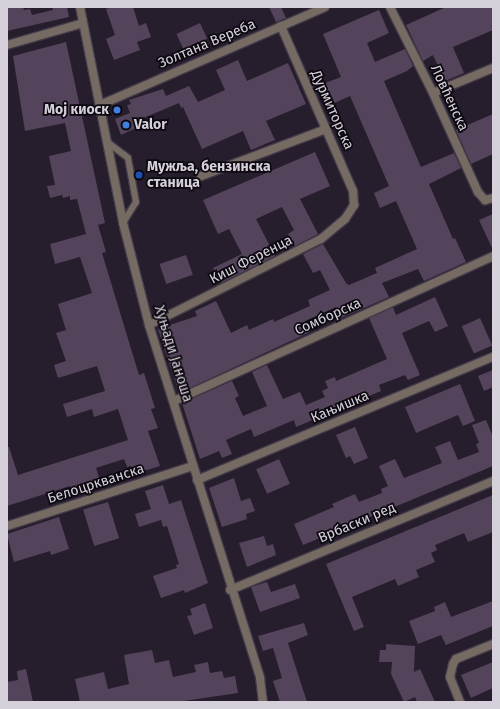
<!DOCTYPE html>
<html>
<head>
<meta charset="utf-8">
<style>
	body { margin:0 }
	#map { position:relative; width:500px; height:709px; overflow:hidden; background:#261d2d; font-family:"Fira Sans",sans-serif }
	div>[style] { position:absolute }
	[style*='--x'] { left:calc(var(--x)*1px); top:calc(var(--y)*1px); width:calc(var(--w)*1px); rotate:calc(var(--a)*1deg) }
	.building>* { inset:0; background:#54445b; transform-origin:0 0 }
	.roads { filter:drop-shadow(1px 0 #423a49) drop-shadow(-1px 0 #423a49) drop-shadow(0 1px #423a49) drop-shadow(0 -1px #423a49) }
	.service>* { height:6px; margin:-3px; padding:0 3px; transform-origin:3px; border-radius:3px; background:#766b62 }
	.minor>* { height:8px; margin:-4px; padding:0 4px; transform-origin:4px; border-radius:4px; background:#766b62 }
	.tertiary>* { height:8px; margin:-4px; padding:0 4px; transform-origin:4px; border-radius:4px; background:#766b62 }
	.dots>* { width:11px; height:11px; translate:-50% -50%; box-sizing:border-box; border:2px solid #0d0910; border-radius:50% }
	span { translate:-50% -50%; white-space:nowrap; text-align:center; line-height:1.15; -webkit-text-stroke:3.5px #0d0910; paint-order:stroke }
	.street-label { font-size:14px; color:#d6d0db }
	.poi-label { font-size:14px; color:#d6d0db; font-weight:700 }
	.right { translate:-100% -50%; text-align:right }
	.left { translate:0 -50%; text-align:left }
	.frame { position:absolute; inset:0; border:8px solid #d6d0db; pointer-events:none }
</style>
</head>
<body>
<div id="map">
	<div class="building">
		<div style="clip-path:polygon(7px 7px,23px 7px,24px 10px,30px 9px,32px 15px,53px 10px,52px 7px,67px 7px,69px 17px,7px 31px)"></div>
		<div style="clip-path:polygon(112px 7px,133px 7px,139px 26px,146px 23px,151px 37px,137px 42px,140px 50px,114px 60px,106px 39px,115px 35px,106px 9px)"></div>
		<div style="clip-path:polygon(269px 7px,281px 7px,286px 18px,276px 22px)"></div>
		<div style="clip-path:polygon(446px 7px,493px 7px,493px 30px,453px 47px,464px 73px,445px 81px,433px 55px,423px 61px,406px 25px)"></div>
		<div style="clip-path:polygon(379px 10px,389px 33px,367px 43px,375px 62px,405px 49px,413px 66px,407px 71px,384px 81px,421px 167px,454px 153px,461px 168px,429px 184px,453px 239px,455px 238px,466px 262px,424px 281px,418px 269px,382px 283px,389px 297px,341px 318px,336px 307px,305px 321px,310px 332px,179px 393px,158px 329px,197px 316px,195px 311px,216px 301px,231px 333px,247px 325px,249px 330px,273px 319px,274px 322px,310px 306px,308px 300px,330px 290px,320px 270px,313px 273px,303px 254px,323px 244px,346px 283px,349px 285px,377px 273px,375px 268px,417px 249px,396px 201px,380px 208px,374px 193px,389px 186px,350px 96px,332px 104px,323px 84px,341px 77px,323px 34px)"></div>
		<div style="left:200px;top:23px;width:17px;height:26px;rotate:65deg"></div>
		<div style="clip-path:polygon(66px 42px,105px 223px,98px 225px,106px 252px,102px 253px,139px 375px,144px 373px,155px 408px,151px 409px,158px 428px,148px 431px,160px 466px,134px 474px,131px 466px,127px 467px,124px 459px,96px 468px,101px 484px,72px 492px,70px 486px,7px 506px,7px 447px,9px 447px,18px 475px,128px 440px,118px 409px,94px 417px,92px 409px,67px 417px,63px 404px,105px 391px,97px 366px,58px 378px,54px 365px,66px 361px,56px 333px,66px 330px,58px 304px,92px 293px,80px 257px,55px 264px,50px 244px,86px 234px,77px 199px,70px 200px,70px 196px,63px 198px,62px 195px,50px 198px,47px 186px,55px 185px,49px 156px,71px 151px,65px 123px,25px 131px,13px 56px)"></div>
		<div style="clip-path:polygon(238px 60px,247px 81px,288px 63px,306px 104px,266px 121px,275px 140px,251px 150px,243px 131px,202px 149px,183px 107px,181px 108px,179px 103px,134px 122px,136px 128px,121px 135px,115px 119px,130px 113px,127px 105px,131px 104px,129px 100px,163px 89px,166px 96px,189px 86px,198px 102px,225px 90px,216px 70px)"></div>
		<div style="clip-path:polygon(493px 114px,493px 154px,471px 164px,456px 130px)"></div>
		<div style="clip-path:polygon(315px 152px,330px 186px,300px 199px,318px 234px,295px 246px,288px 234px,294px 230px,282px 207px,256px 219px,275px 256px,221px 283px,213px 268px,242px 254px,229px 229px,218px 234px,203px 200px)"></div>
		<div style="clip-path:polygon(493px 214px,493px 250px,479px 220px)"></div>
		<div style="left:186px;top:255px;width:21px;height:28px;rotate:71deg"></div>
		<div style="clip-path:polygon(435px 297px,448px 326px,435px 332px,429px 321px,402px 333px,420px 375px,408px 380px,405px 375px,379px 385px,381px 391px,296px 427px,294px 420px,254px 437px,251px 429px,226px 440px,232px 454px,222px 458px,219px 451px,200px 459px,182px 403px,232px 381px,239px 396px,235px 398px,243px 416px,267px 406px,252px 372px,267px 365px,283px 399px,300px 392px,306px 405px,325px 397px,322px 391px,328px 388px,325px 381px,335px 377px,336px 381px,387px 359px,369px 318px,393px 307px,396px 315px)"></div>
		<div style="left:480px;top:318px;width:30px;height:20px;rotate:66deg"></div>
		<div style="clip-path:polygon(493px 370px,493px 387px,484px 391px,478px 376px)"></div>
		<div style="clip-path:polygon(460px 384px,475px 421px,463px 426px,458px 415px,416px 433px,405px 407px)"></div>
		<div style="clip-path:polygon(486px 420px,493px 437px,493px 466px,303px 545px,294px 524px,334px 507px,332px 504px,355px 494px,359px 502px,382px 493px,381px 489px,388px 486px,379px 466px,395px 459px,404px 478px,442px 463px,435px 447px,450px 441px,458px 460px,479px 452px,476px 444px,479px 443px,472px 425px)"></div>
		<div style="clip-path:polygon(355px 427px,368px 458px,354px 464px,350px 456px,346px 458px,336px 435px)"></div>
		<div style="left:279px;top:459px;width:27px;height:25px;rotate:66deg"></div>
		<div style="clip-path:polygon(234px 478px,241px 501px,250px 498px,255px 511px,246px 514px,247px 519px,222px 527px,209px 488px)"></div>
		<div style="clip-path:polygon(163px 485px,169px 504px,181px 500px,208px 583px,185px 593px,184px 590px,161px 598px,153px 576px,177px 568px,176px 565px,179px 564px,167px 526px,163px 527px,161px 520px,139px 527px,135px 514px,151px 509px,145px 491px)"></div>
		<div style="clip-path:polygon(493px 495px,493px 532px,468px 542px,464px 533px,435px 545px,437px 550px,431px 553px,435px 562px,416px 570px,419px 577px,398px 586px,395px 579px,352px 597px,364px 627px,354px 631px,326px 564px)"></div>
		<div style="left:108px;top:502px;width:38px;height:26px;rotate:73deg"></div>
		<div style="clip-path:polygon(59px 517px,69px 549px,51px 555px,50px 551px,14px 562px,7px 534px)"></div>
		<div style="clip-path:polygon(264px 536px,267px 546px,273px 544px,276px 555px,247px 567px,239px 543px)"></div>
		<div style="clip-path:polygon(267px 582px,271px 592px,295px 584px,300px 598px,260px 612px,251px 587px)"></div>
		<div style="clip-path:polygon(493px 601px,493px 626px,446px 645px,441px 635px,418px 644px,409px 621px,435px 611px,434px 607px,445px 602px,451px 617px)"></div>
		<div style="clip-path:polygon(205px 603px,213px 628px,194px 635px,187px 616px,192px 615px,190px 609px)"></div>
		<div style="clip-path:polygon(304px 623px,308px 635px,288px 643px,307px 702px,280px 702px,273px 681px,282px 678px,273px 648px,263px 651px,258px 636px)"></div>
		<div style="clip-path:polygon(386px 644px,415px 646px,414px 672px,420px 669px,435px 702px,417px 702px,415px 697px,404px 702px,391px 674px,392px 662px,379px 662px,380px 650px,386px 650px)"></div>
		<div style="clip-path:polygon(152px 650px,155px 663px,169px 660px,173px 677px,196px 672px,194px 665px,208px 662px,210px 673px,222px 671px,224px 678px,235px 676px,238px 693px,177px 702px,80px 702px,75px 679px,104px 672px,108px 689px,129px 684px,124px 655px)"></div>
		<div style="clip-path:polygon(493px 662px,493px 688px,471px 698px,461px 675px)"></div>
		<div style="clip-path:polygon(26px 669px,33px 702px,7px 702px,7px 682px,18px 680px,17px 671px)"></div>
	</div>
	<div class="roads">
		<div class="service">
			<div style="--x:107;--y:142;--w:26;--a:37"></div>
			<div style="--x:128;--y:158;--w:45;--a:79.7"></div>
			<div style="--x:136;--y:202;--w:25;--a:122"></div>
		</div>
		<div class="minor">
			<div style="--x:390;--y:7;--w:96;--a:63.4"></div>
			<div style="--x:433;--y:93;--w:109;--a:65.6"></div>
			<div style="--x:478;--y:192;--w:11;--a:49"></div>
			<div style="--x:485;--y:200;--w:8;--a:-14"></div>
			<div style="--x:7;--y:45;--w:79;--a:-16.1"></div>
			<div style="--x:433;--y:93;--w:65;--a:-22.6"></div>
			<div style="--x:100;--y:105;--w:245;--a:-23.5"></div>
			<div style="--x:201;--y:176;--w:134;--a:-20.6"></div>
			<div style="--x:149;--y:325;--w:192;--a:-26.6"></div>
			<div style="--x:321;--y:239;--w:31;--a:-40"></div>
			<div style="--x:345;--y:219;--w:17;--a:-57"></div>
			<div style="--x:354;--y:205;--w:14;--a:-94"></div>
			<div style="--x:353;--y:191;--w:180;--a:-113.6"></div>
			<div style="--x:174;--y:401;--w:350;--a:-24.4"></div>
			<div style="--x:197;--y:480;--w:321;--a:-22.6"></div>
			<div style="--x:7;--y:526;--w:195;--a:-17.9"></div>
			<div style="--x:230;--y:590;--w:285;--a:-22.5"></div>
			<div style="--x:460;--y:702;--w:27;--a:-112"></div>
			<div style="--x:450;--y:677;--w:13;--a:-77"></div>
			<div style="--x:453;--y:664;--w:6;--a:-59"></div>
			<div style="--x:456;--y:659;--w:40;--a:-22"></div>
		</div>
		<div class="tertiary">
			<div style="--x:80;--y:7;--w:220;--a:78.7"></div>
			<div style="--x:123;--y:223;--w:105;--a:75.7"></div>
			<div style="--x:149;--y:325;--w:370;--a:72.5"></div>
			<div style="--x:260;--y:678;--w:24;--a:83"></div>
		</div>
	</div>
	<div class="dots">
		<div style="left:117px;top:110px;background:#3f7fe0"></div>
		<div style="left:126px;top:125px;background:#3f7fe0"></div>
		<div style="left:139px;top:175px;background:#1a4fb4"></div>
	</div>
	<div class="street-label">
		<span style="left:207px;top:44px;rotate:-23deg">Золтана Вереба</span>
		<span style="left:449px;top:98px;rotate:65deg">Ловћенска</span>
		<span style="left:332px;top:110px;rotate:66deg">Дурмиторска</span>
		<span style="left:251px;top:260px;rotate:-27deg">Киш Ференца</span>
		<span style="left:328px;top:317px;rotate:-24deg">Сомборска</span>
		<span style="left:173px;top:354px;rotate:73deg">Хуњади Јаноша</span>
		<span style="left:340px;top:407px;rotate:-23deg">Кањишка</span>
		<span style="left:96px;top:484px;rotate:-18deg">Белоцркванска</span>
		<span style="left:357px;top:523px;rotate:-23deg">Врбаски ред</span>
	</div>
	<div class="poi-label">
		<span class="right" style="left:109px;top:110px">Мој киоск</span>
		<span class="left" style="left:134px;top:125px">Valor</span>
		<span class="left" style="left:147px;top:175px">Мужља, бензинска<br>станица</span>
	</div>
	<div class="frame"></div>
</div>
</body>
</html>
